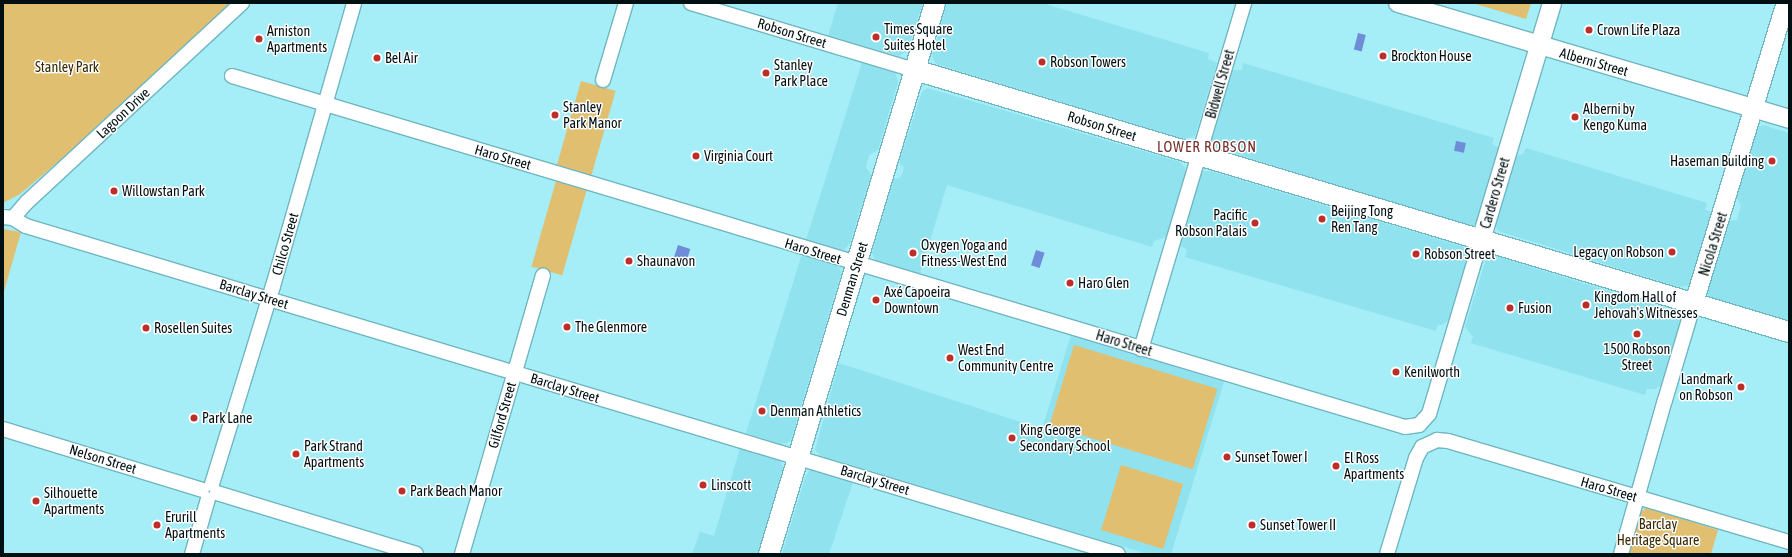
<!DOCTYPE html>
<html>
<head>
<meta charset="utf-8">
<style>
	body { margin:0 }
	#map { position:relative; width:1792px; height:557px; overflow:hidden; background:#a5edf7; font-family:"Asap Condensed",sans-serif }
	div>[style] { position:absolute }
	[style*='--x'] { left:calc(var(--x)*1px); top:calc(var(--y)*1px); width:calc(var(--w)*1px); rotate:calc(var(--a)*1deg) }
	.built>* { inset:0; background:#8fe2ee }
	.green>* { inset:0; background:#e1bf70; transform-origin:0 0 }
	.water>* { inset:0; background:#6f8cd8; transform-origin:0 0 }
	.roads { filter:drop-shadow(1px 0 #6fb6c0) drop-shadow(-1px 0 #6fb6c0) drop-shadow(0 1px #6fb6c0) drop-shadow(0 -1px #6fb6c0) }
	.minor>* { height:14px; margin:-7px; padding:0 7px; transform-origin:7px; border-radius:7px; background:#fff }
	.tertiary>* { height:18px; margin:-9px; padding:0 9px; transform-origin:9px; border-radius:9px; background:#fff }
	.secondary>* { height:20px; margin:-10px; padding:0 10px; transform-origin:10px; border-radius:10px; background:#fff }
	.dots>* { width:11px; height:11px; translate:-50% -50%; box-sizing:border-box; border:2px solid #fff; border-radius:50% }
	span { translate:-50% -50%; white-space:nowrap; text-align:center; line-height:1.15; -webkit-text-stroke:3px #fff; paint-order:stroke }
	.poi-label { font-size:14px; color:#000f12 }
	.left { translate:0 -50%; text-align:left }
	.right { translate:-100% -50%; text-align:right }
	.street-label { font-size:14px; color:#000f12 }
	.park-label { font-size:14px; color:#382900 }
	.neighbourhood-label { font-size:15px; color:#76302b; letter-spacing:1px }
	.frame { position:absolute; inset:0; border:4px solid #000f12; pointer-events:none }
</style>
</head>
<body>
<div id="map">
	<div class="built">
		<div style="clip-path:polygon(838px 3px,923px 3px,907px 51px,899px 56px,828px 36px)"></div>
		<div style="clip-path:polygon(947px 3px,1042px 3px,1209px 53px,1208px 59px,1217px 63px,1195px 136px,1185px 139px,936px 64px,932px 56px)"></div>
		<div style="clip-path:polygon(862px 63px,892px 72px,896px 74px,898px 82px,878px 150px,869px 155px,866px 167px,871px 175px,850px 243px,845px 249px,839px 250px,806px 240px)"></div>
		<div style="clip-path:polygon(1243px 63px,1494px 138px,1492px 144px,1498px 147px,1499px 151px,1477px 223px,1472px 226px,1468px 225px,1214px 147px,1212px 139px,1232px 70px,1242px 70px)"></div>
		<div style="clip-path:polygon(927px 88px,1180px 162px,1185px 168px,1185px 173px,1166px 237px,1154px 241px,1152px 247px,947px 185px,920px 274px,876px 261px,872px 253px,894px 179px,900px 178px,903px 172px,904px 167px,900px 164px,900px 159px,922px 92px)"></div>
		<div style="clip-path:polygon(1763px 125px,1789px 133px,1789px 321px,1713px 298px,1707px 294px,1707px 289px,1728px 221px,1737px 220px,1741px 206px,1736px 196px,1757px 128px)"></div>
		<div style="clip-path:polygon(1526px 148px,1707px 203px,1705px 210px,1710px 211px,1712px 216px,1691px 285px,1679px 287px,1498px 231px,1495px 225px,1516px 156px,1523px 154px)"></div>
		<div style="clip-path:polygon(1205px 171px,1210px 171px,1464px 247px,1468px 255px,1449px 320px,1442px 325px,1438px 325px,1436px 331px,1185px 257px,1187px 250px,1177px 243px,1200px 173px)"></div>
		<div style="clip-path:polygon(802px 254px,835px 264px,840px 269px,841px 274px,791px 440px,787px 443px,780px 444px,746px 433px)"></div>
		<div style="clip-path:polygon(1489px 256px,1495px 256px,1677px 312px,1681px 319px,1661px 385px,1655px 389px,1647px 389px,1645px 395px,1471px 343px,1473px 337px,1465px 327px,1486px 259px)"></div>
		<div style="clip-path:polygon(1071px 335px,1224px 382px,1171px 554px,1148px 554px,821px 456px,815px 450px,839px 363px,1042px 429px)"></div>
		<div style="clip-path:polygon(740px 448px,780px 460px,783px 467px,758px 554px,692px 554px,700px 532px,714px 536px)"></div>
		<div style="clip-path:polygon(812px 469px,853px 482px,829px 554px,782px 554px,805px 478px,809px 471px)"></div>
	</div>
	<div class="green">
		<div style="clip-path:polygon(3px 3px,231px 3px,59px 161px,20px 194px,3px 203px)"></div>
		<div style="clip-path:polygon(1472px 3px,1531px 3px,1526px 19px)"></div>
		<div style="left:581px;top:81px;width:36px;height:89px;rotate:16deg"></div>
		<div style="left:556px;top:181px;width:32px;height:89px;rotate:16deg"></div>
		<div style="clip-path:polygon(3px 229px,21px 232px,3px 295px)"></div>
		<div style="left:1074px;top:345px;width:150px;height:84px;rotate:17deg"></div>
		<div style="left:1121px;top:465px;width:65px;height:68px;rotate:17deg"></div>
		<div style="clip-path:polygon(1647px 507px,1676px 514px,1680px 518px,1718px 530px,1711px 554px,1629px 554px,1641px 512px)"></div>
	</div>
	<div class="water">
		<div style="left:1358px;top:33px;width:8px;height:17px;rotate:14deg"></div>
		<div style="left:1456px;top:141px;width:10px;height:10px;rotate:11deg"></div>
		<div style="left:678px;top:245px;width:13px;height:15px;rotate:18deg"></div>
		<div style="left:1036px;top:250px;width:9px;height:16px;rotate:18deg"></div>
	</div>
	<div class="roads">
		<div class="minor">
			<div style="--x:691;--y:3;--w:234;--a:16.7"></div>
			<div style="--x:232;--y:76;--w:1224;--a:16.66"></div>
			<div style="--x:1405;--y:427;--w:14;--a:-8"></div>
			<div style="--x:1419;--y:425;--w:15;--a:-48"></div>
			<div style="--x:1429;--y:414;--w:182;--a:-73.4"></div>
			<div style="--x:603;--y:80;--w:80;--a:-73.4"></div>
			<div style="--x:3;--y:217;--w:10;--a:6"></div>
			<div style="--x:13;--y:218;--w:15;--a:32"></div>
			<div style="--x:26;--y:226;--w:1140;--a:16.72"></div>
			<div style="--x:13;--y:218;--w:21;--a:-49"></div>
			<div style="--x:27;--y:202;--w:293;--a:-42.8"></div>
			<div style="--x:1141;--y:349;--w:361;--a:-73.4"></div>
			<div style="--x:3;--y:429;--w:208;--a:17"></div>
			<div style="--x:212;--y:484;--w:207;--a:-72.9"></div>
			<div style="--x:273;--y:286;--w:294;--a:-74"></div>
			<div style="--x:217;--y:493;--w:208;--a:17"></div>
			<div style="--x:192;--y:554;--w:57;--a:-73.8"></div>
			<div style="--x:462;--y:554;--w:290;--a:-73.8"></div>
			<div style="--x:1387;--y:554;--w:100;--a:-73.2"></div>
			<div style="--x:1416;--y:458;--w:13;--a:-61"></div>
			<div style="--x:1422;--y:447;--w:17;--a:-25"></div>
			<div style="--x:1437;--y:440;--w:11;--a:5"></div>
			<div style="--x:1448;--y:441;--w:356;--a:16.5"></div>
			<div style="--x:1621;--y:554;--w:160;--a:-74.1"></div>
			<div style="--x:1665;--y:400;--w:101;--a:-73.4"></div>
		</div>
		<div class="tertiary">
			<div style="--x:1398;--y:3;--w:408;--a:16.5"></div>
			<div style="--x:1481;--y:240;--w:247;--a:-73.3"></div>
			<div style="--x:1694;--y:303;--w:314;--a:-73"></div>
		</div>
		<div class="secondary">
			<div style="--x:915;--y:70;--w:912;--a:16.69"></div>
			<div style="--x:769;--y:554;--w:575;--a:-73.23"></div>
		</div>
	</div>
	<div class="dots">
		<div style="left:1589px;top:30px;background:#bd2e2a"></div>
		<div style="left:876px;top:37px;background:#bd2e2a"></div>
		<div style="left:259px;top:39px;background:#bd2e2a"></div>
		<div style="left:1383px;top:56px;background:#bd2e2a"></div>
		<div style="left:377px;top:58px;background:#bd2e2a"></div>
		<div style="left:1042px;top:62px;background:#bd2e2a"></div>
		<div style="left:766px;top:73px;background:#bd2e2a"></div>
		<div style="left:555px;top:115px;background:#bd2e2a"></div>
		<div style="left:1575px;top:117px;background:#bd2e2a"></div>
		<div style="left:696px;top:156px;background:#bd2e2a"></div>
		<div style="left:1772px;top:161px;background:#bd2e2a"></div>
		<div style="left:114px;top:191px;background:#bd2e2a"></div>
		<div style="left:1322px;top:219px;background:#bd2e2a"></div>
		<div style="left:1255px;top:223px;background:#bd2e2a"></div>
		<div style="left:1672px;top:252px;background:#bd2e2a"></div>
		<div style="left:913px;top:253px;background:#bd2e2a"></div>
		<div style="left:1416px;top:254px;background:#bd2e2a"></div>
		<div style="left:629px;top:261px;background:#bd2e2a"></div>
		<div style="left:1070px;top:283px;background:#bd2e2a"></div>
		<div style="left:876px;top:300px;background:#bd2e2a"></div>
		<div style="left:1586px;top:305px;background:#bd2e2a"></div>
		<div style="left:1510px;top:308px;background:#bd2e2a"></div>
		<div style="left:567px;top:327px;background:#bd2e2a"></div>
		<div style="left:146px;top:328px;background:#bd2e2a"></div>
		<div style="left:1637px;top:334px;background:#bd2e2a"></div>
		<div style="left:950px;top:358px;background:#bd2e2a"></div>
		<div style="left:1396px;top:372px;background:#bd2e2a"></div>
		<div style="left:1741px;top:387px;background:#bd2e2a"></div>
		<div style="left:762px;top:411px;background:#bd2e2a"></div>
		<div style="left:194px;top:418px;background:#bd2e2a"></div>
		<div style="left:1012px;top:438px;background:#bd2e2a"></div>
		<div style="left:296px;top:454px;background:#bd2e2a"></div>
		<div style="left:1227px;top:457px;background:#bd2e2a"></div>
		<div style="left:1336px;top:466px;background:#bd2e2a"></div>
		<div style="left:703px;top:485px;background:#bd2e2a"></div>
		<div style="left:402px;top:491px;background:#bd2e2a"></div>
		<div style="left:36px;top:501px;background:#bd2e2a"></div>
		<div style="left:157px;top:525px;background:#bd2e2a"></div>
		<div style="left:1252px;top:525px;background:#bd2e2a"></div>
	</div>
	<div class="poi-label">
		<span class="left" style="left:884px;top:37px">Times Square<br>Suites Hotel</span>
		<span class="left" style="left:1597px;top:30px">Crown Life Plaza</span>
		<span class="left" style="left:267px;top:39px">Arniston<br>Apartments</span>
		<span class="left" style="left:1391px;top:56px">Brockton House</span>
		<span class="left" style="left:385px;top:58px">Bel Air</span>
		<span class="left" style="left:1050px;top:62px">Robson Towers</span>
		<span class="left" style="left:774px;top:73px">Stanley<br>Park Place</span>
		<span class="left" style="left:563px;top:115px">Stanley<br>Park Manor</span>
		<span class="left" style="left:1583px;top:117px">Alberni by<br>Kengo Kuma</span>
		<span class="left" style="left:704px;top:156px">Virginia Court</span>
		<span class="right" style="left:1764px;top:161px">Haseman Building</span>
		<span class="left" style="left:122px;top:191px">Willowstan Park</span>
		<span class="left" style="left:1331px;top:219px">Beijing Tong<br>Ren Tang</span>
		<span class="right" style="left:1247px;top:223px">Pacific<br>Robson Palais</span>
		<span class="left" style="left:921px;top:253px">Oxygen Yoga and<br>Fitness-West End</span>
		<span class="right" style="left:1664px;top:252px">Legacy on Robson</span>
		<span class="left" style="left:1424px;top:254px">Robson Street</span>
		<span class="left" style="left:637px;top:261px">Shaunavon</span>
		<span class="left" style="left:1078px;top:283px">Haro Glen</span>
		<span class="left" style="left:884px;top:300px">Axé Capoeira<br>Downtown</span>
		<span class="left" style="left:1594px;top:305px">Kingdom Hall of<br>Jehovah's Witnesses</span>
		<span class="left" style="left:1518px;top:308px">Fusion</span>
		<span class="left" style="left:575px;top:327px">The Glenmore</span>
		<span class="left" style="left:154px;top:328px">Rosellen Suites</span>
		<span style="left:1637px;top:357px">1500 Robson<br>Street</span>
		<span class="left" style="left:958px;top:358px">West End<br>Community Centre</span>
		<span class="left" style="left:1404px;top:372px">Kenilworth</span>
		<span class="right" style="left:1733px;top:387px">Landmark<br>on Robson</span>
		<span class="left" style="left:770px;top:411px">Denman Athletics</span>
		<span class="left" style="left:202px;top:418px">Park Lane</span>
		<span class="left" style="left:1020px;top:438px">King George<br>Secondary School</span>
		<span class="left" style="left:304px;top:454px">Park Strand<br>Apartments</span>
		<span class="left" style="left:1235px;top:457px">Sunset Tower I</span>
		<span class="left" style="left:1344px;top:466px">El Ross<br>Apartments</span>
		<span class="left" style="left:711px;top:485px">Linscott</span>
		<span class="left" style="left:410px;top:491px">Park Beach Manor</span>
		<span class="left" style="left:44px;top:501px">Silhouette<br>Apartments</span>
		<span class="left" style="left:165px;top:525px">Erurill<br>Apartments</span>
		<span class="left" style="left:1260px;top:525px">Sunset Tower II</span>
	</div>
	<div class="street-label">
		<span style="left:792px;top:33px;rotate:17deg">Robson Street</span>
		<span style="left:1594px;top:62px;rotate:16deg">Alberni Street</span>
		<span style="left:1220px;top:84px;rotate:-74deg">Bidwell Street</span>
		<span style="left:123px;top:113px;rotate:-43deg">Lagoon Drive</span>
		<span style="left:1102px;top:126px;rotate:17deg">Robson Street</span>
		<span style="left:503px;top:157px;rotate:16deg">Haro Street</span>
		<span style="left:1495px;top:193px;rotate:-74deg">Cardero Street</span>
		<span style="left:285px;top:244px;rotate:-74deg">Chilco Street</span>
		<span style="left:1713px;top:244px;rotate:-73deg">Nicola Street</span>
		<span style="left:813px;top:251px;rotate:17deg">Haro Street</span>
		<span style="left:852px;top:279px;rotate:-73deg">Denman Street</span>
		<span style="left:254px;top:294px;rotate:17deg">Barclay Street</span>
		<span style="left:1124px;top:343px;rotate:17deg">Haro Street</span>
		<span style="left:565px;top:388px;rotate:17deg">Barclay Street</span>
		<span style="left:502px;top:415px;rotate:-74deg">Gilford Street</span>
		<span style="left:103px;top:459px;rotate:17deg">Nelson Street</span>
		<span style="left:875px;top:480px;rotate:17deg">Barclay Street</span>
		<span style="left:1609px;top:489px;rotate:16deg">Haro Street</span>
	</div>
	<div class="park-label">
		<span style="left:67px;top:67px">Stanley Park</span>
		<span style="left:1658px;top:532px">Barclay<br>Heritage Square</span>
	</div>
	<div class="neighbourhood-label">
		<span style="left:1207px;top:147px">LOWER ROBSON</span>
	</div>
	<div class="frame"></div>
</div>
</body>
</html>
